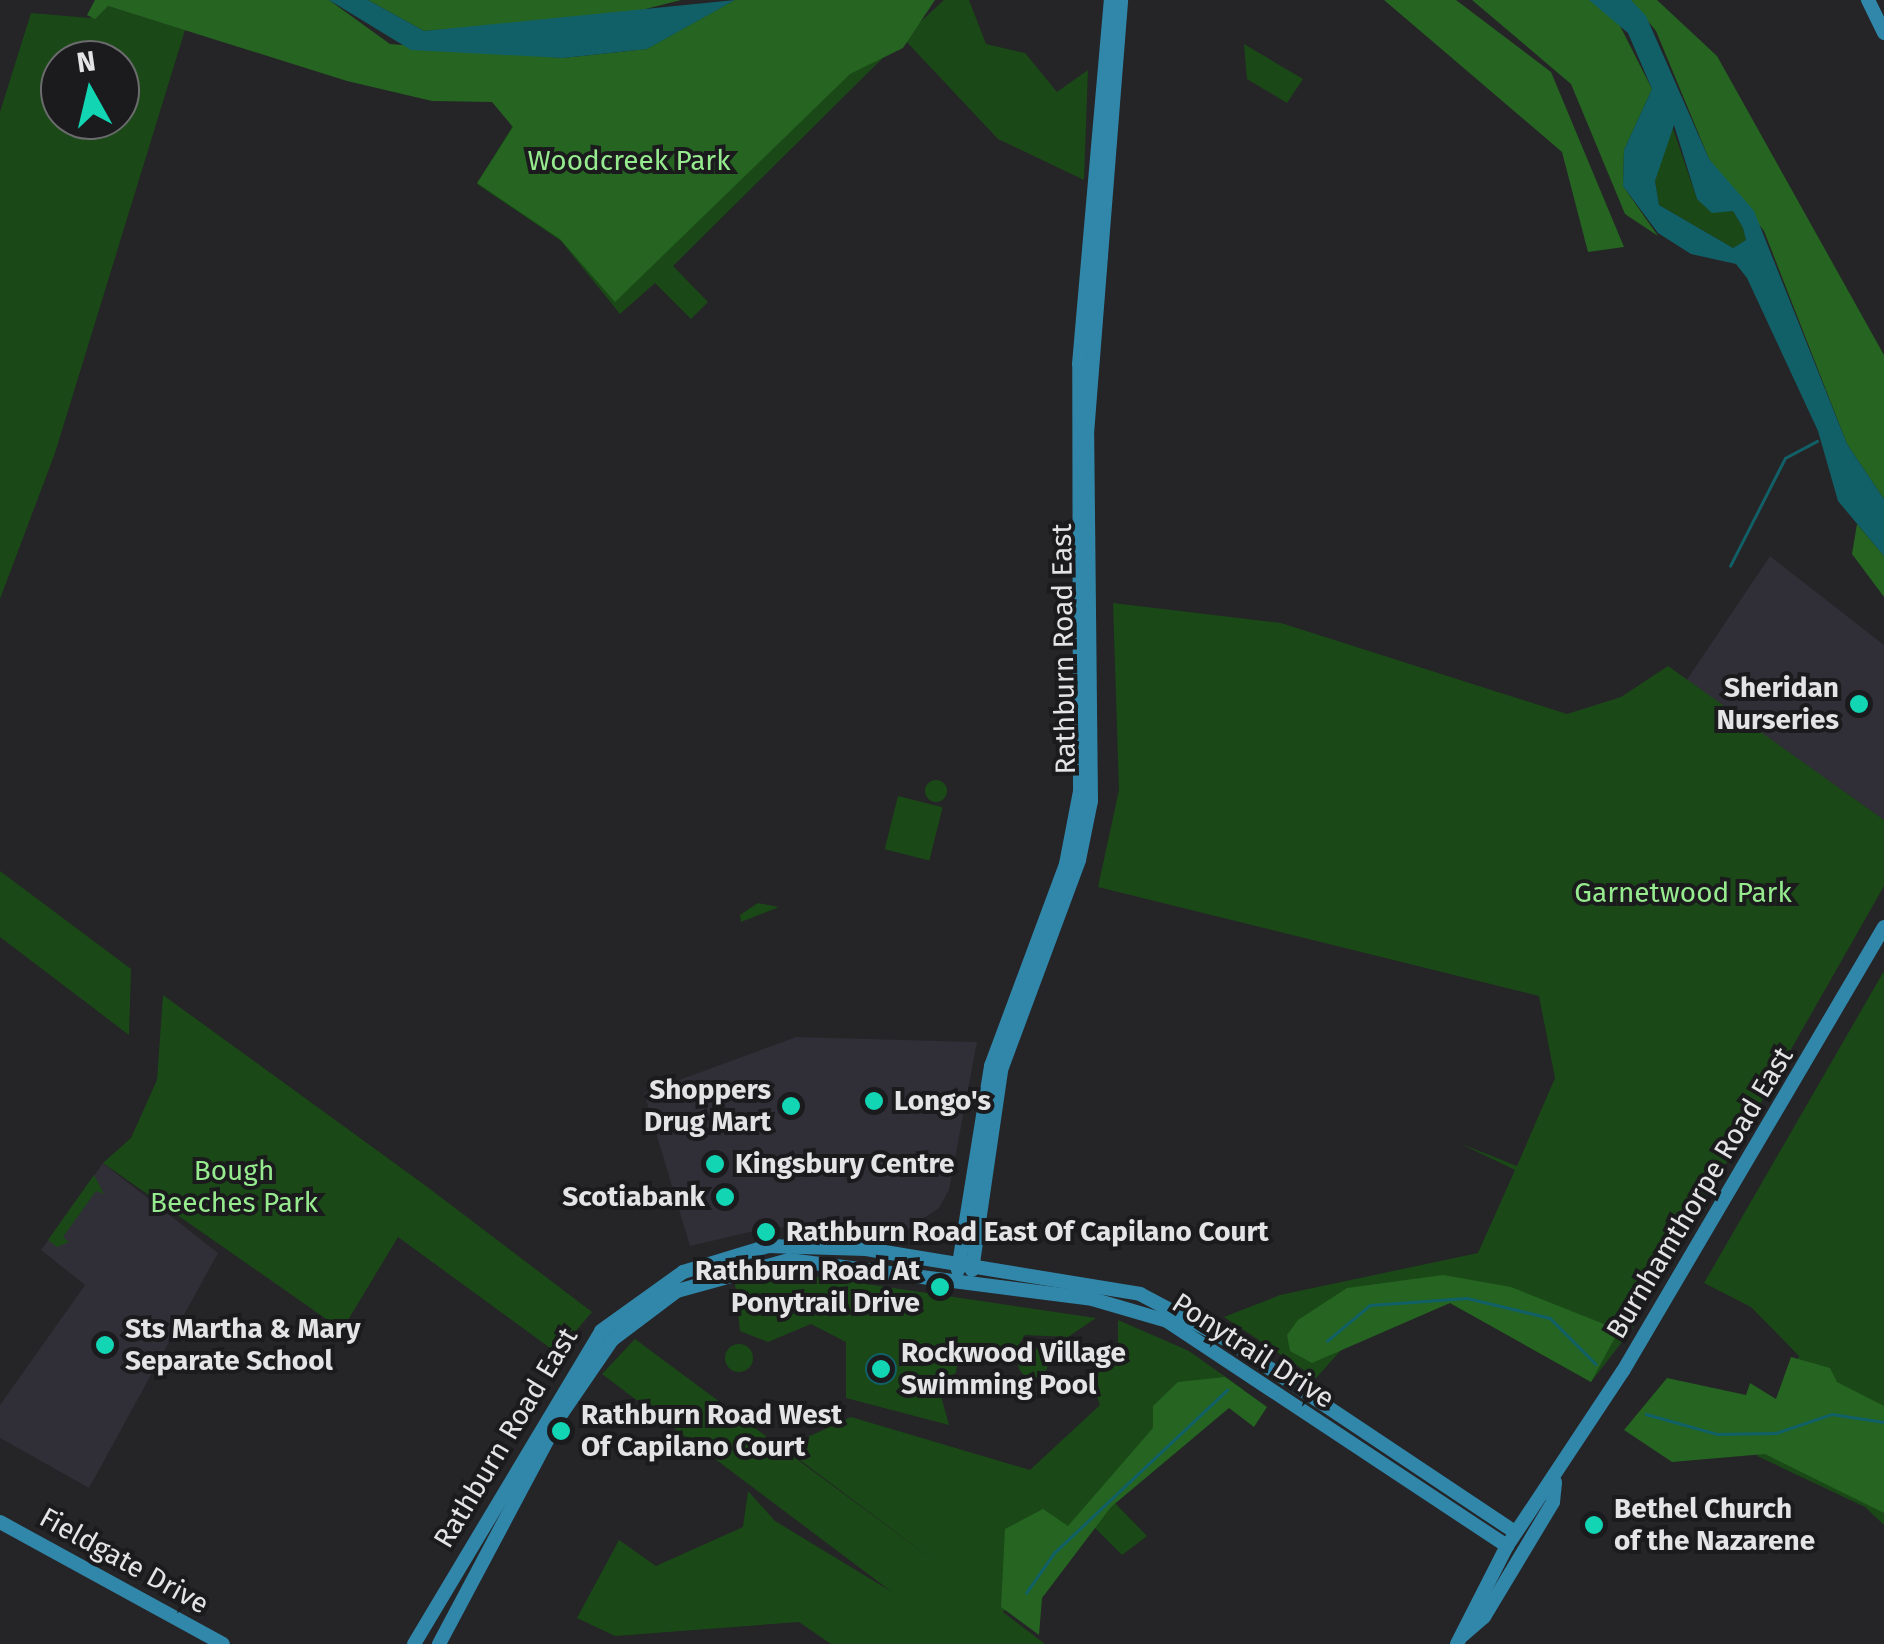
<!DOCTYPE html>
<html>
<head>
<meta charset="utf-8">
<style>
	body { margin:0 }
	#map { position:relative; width:1884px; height:1644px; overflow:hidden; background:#252427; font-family:"Fira Sans",sans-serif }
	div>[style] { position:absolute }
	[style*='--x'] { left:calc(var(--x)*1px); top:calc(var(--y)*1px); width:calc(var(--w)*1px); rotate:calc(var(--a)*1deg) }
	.built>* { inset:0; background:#302e36 }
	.green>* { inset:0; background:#1a4917; transform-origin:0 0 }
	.round { border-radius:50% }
	.forest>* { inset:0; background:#256421 }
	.water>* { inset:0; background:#126067 }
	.stream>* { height:2.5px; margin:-1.25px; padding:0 1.25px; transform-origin:1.25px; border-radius:1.25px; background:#126067 }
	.secondary>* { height:14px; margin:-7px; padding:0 7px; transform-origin:7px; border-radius:7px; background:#3087aa }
	.dots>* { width:28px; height:28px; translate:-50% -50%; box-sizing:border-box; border:5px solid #1b1b1d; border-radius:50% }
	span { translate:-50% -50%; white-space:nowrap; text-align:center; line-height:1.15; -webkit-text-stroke:8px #1b1b1d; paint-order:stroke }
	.park-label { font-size:28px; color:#97eb8f }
	.street-label { font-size:28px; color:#e4e3e5 }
	.poi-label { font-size:28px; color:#e4e3e5; font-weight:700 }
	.right { translate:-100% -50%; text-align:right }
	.left { translate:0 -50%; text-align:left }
	.north { position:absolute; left:40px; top:40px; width:100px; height:100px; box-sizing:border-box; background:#1b1b1d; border:2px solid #6b6b6d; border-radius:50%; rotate:352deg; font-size:28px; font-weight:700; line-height:40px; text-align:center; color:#e4e3e5 }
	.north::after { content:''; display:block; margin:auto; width:35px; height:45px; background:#12d5b4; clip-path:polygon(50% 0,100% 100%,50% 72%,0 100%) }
</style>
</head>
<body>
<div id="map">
	<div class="built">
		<div style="clip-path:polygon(1770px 556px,1884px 645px,1884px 820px,1686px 681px)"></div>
		<div style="clip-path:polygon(796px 1037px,977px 1042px,949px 1190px,939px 1208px,902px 1233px,772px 1227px,690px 1246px,644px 1093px)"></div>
		<div style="clip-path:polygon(103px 1163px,218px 1253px,89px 1488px,0 1438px,0 1405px,85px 1285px,41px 1250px)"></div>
	</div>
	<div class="green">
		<div style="clip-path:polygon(735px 0,904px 37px,944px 0,969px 0,986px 44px,1025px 53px,1057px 92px,1088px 70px,1084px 180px,998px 139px,903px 38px,673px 266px,708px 302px,691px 319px,655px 283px,620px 314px,561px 241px,477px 184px,512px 127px,506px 116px)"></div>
		<div style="clip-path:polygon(evenodd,108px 6px,185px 30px,55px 453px,0 599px,0 112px,31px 13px,90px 18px,108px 6px,60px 60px,120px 60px,120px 120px,60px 120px,60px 60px)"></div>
		<div style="clip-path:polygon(1244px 44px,1303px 79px,1287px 103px,1247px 79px)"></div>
		<div style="clip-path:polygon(1671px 123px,1697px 199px,1733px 211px,1743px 228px,1746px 240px,1733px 248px,1659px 205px,1655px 181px)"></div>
		<div style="clip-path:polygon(1113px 603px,1281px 623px,1567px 714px,1621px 697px,1668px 666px,1884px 820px,1884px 886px,1632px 1329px,1591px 1382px,1450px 1303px,1343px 1348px,1316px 1378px,1224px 1317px,1280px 1295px,1478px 1253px,1515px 1170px,1459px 1143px,1517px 1166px,1555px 1078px,1539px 996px,1098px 887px,1119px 790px)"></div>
		<div class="round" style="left:925px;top:780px;width:22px;height:22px"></div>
		<div style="left:898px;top:796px;width:46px;height:55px;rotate:14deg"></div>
		<div style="clip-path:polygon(0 871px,131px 969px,129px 1035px,0 937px)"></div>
		<div style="clip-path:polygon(758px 903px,779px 907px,741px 922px,740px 915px)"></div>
		<div style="clip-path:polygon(1884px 971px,1884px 1525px,1865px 1507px,1757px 1456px,1799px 1356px,1751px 1307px,1704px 1283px)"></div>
		<div style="clip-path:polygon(163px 995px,426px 1186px,592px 1312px,557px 1353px,398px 1237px,342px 1330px,103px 1163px,131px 1138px,157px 1080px)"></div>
		<div style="clip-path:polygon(94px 1175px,104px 1194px,96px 1191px,63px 1237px,69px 1242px,57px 1247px,48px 1240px)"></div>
		<div style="clip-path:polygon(806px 1275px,1096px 1318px,1068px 1337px,1025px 1335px,1009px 1360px,959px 1352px,956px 1373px,937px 1382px,949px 1425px,846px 1398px,846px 1342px,811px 1324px,768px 1342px,740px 1331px,735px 1284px)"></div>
		<div style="clip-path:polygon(1118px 1320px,1189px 1351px,1244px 1390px,1227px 1390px,1110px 1498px,1147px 1536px,1122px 1555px,1088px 1521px,1003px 1612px,1045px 1644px,831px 1644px,799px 1622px,615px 1636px,577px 1618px,619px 1540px,656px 1566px,743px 1527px,748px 1491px,775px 1521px,892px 1592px,602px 1374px,635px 1339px,941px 1566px,784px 1448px,851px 1417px,1030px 1470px,1100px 1405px,1091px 1381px,1118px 1352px)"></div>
		<div class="round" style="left:725px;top:1344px;width:28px;height:28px"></div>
		<div class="round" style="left:1018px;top:1348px;width:30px;height:30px"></div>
	</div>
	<div class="forest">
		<div style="clip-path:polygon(95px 0,329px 0,390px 44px,563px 58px,647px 49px,735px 0,935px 0,903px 48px,850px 74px,615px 302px,560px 239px,477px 183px,513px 127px,492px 102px,432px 101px,347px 81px,108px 6px,95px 19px,87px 15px)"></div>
		<div style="clip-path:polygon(368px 0,681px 0,622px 15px,424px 31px)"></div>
		<div style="clip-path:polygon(1384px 0,1456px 0,1551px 72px,1624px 247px,1588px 252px,1562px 152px)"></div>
		<div style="clip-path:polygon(1472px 0,1589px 0,1613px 12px,1652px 89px,1624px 150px,1623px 186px,1658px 236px,1625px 214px,1571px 84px)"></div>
		<div style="clip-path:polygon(1631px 0,1657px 0,1717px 56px,1884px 355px,1884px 499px,1847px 444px,1764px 231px,1709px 159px,1656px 31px)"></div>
		<div style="clip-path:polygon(1857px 524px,1884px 556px,1884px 597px,1852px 554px)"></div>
		<div style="clip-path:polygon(1443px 1275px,1511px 1287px,1619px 1330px,1591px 1382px,1450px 1303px,1312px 1363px,1290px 1351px,1287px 1335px,1298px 1320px,1347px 1288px)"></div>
		<div style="clip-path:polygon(1791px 1357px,1830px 1368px,1837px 1382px,1884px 1406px,1884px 1513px,1765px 1454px,1672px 1462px,1624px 1430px,1667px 1378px,1746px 1395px,1750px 1383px,1776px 1399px)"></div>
		<div style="clip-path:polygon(1225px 1377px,1267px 1407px,1254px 1427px,1229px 1408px,1111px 1507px,1042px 1598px,1039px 1635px,1001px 1607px,1005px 1529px,1043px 1509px,1068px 1526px,1153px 1428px,1153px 1406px,1178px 1382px)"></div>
	</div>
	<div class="water">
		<div style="clip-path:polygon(329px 0,368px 0,424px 31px,735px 0,647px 49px,563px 58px,411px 50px)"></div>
		<div style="clip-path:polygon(evenodd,1589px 0,1631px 0,1646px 16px,1709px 159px,1754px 211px,1847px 444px,1884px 499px,1884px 556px,1838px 501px,1818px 431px,1747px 278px,1736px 264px,1691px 254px,1658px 233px,1623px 186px,1624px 150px,1652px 89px,1628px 33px,1589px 0,1674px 125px,1697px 199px,1712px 213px,1733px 211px,1743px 228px,1746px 240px,1733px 248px,1659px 205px,1655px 181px,1674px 125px)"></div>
		<div class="round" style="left:865px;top:1353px;width:32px;height:32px"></div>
	</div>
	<div class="stream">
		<div style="--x:1730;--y:566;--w:121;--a:-63"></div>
		<div style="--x:1785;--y:458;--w:36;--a:-28"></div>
		<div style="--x:1327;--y:1341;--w:56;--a:-39.9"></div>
		<div style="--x:1370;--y:1305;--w:97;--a:-4.1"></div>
		<div style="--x:1467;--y:1298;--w:85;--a:13.5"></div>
		<div style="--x:1550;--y:1318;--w:65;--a:45"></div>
		<div style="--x:1646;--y:1414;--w:74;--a:15.7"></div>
		<div style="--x:1717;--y:1434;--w:59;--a:-1"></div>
		<div style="--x:1776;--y:1433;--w:59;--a:-18.7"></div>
		<div style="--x:1832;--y:1414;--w:53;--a:8.7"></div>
		<div style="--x:1026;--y:1593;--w:49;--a:-55"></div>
		<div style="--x:1054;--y:1553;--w:238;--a:-43.3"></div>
	</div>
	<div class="secondary">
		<div style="--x:1868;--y:0;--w:37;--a:64"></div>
		<div style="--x:958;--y:1270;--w:207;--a:-80.8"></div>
		<div style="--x:991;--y:1066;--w:215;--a:-69.6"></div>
		<div style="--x:1066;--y:864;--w:74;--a:-79.1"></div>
		<div style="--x:1080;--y:791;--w:427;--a:-90.1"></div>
		<div style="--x:1079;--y:364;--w:365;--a:-85"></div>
		<div style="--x:972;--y:1270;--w:202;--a:-81.7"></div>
		<div style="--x:1001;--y:1070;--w:224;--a:-69.6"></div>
		<div style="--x:1079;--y:860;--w:60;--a:-78.5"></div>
		<div style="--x:1091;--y:801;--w:367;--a:-90.6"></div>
		<div style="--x:1087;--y:434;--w:435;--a:-85.5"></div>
		<div style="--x:0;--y:1522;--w:254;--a:28.7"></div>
		<div style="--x:1462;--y:1636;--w:29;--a:-41"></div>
		<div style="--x:1484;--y:1617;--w:134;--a:-59"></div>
		<div style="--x:1553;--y:1502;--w:20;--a:-84"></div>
		<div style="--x:414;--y:1644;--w:365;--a:-59.1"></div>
		<div style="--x:601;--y:1331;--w:101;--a:-35.7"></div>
		<div style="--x:683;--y:1272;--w:89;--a:-17"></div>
		<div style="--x:768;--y:1246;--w:98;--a:1.8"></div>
		<div style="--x:866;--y:1249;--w:278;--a:9.3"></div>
		<div style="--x:1140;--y:1294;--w:98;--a:27.9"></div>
		<div style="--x:1227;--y:1340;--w:346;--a:33.7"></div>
		<div style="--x:439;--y:1644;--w:258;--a:-62"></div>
		<div style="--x:560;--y:1416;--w:92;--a:-55.6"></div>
		<div style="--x:612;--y:1340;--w:81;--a:-37"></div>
		<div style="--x:677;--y:1291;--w:116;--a:-15.5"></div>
		<div style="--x:789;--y:1260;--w:305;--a:7.3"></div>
		<div style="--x:1092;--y:1299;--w:78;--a:16.3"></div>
		<div style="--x:1167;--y:1321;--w:408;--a:33.5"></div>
		<div style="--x:1457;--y:1644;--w:110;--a:-63"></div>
		<div style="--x:1507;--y:1546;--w:210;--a:-56.5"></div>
		<div style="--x:1623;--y:1371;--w:515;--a:-59.55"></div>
	</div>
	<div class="dots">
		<div style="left:1859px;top:704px;background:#12d5b4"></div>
		<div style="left:874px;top:1101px;background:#12d5b4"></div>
		<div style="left:791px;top:1106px;background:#12d5b4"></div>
		<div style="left:715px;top:1164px;background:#12d5b4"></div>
		<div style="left:725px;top:1197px;background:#12d5b4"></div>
		<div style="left:766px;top:1232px;background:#12d5b4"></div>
		<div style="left:940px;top:1287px;background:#12d5b4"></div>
		<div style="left:105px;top:1345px;background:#12d5b4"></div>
		<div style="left:881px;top:1369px;background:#12d5b4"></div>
		<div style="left:561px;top:1431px;background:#12d5b4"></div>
		<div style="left:1594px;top:1525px;background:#12d5b4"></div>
	</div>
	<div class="park-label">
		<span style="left:629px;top:161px">Woodcreek Park</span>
		<span style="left:1683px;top:893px">Garnetwood Park</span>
		<span style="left:234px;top:1187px">Bough<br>Beeches Park</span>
	</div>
	<div class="street-label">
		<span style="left:1064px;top:649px;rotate:-91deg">Rathburn Road East</span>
		<span style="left:1700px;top:1193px;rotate:-59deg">Burnhamthorpe Road East</span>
		<span style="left:1253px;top:1351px;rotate:33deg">Ponytrail Drive</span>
		<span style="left:506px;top:1438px;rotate:-59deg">Rathburn Road East</span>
		<span style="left:124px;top:1561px;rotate:29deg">Fieldgate Drive</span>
	</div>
	<div class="poi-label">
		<span class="right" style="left:1839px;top:704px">Sheridan<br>Nurseries</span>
		<span class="right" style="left:771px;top:1106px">Shoppers<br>Drug Mart</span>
		<span class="left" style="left:894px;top:1101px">Longo's</span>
		<span class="left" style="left:735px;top:1164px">Kingsbury Centre</span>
		<span class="right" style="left:705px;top:1197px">Scotiabank</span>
		<span class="left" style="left:786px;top:1232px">Rathburn Road East Of Capilano Court</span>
		<span class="right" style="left:920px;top:1287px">Rathburn Road At<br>Ponytrail Drive</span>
		<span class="left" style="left:125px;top:1345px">Sts Martha &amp; Mary<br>Separate School</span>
		<span class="left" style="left:901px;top:1369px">Rockwood Village<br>Swimming Pool</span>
		<span class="left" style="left:581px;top:1431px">Rathburn Road West<br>Of Capilano Court</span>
		<span class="left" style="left:1614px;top:1525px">Bethel Church<br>of the Nazarene</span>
	</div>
	<div class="north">N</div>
</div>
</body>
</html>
